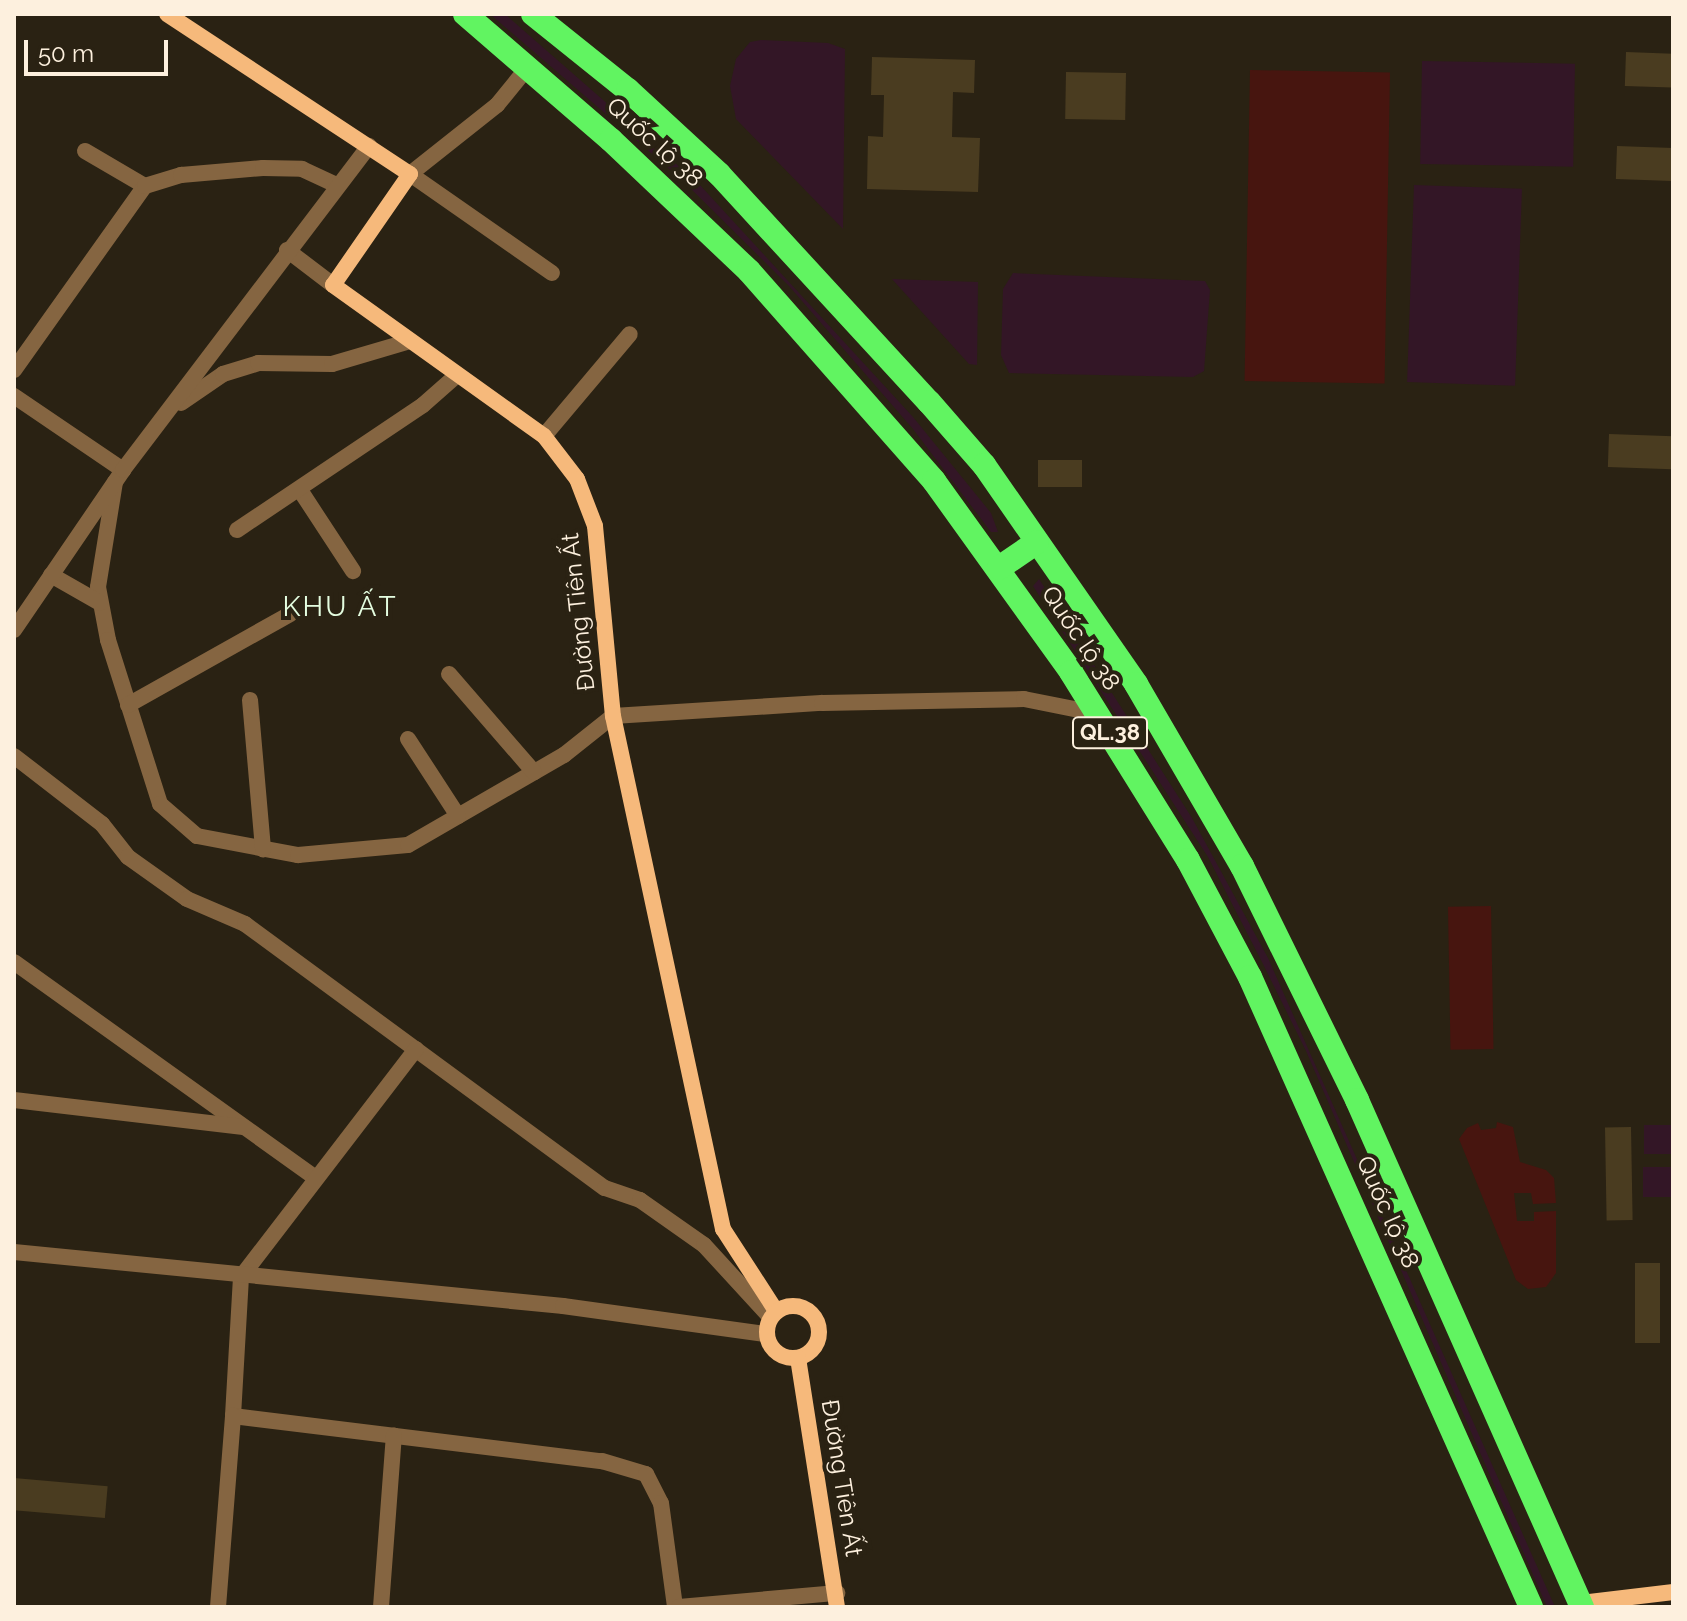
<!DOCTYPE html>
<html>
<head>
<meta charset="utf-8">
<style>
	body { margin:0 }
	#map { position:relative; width:1687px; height:1621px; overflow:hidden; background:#2a2213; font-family:Raleway,sans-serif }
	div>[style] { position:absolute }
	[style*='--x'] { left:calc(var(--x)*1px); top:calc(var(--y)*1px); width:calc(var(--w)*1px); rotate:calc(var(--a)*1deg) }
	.green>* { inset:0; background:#331626; transform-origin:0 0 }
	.water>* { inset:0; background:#47150f; transform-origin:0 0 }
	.building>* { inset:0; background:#4a3c20; transform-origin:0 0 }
	.street>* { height:16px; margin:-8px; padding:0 8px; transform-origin:8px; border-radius:8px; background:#856541 }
	.secondary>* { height:16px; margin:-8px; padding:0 8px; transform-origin:8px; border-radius:8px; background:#f6b97b }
	.secondary>.ring { margin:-8px; padding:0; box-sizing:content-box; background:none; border:16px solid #f6b97b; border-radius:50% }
	.highway>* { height:24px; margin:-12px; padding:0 12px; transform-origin:12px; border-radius:12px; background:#61f461 }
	span { translate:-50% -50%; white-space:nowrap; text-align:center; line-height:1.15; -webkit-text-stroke:8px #2a2213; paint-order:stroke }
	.shield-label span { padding:2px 6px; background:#2a2213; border:2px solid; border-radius:6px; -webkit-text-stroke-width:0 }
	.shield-label { font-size:22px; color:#fdf0de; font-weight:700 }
	.street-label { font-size:24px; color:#fdf0de }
	.quarter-label { font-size:28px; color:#e4fde0; letter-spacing:2px }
	.frame { position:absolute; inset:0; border:16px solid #fdf0de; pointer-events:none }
	.scale { position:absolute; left:24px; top:40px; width:144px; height:36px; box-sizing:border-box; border:4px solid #fdf0de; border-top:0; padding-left:10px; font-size:24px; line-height:28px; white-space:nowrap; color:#fdf0de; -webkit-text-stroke:6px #2a2213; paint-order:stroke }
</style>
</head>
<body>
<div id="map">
	<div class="green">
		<div style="clip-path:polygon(490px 14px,505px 14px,699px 184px,913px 417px,991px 513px,998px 532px,991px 532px,913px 429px,789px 286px,680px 178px)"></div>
		<div style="clip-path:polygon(761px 40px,828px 43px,845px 49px,843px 229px,736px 119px,730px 86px,736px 59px,750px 42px)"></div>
		<div style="left:1422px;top:61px;width:153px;height:103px;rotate:1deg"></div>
		<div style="left:1414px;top:185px;width:108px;height:197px;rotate:2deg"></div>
		<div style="clip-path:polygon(1013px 273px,1205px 281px,1210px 290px,1204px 371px,1193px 377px,1009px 373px,1001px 355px,1003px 289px)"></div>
		<div style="clip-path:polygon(892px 279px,978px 282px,977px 365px,969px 364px)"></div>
		<div style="clip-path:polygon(1039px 579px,1192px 818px,1268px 958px,1555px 1607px,1547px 1607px,1306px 1051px,1263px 964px,1208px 857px,1033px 586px)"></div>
		<div style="left:1673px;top:1125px;width:29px;height:29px;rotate:90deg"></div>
		<div style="left:1643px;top:1167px;width:30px;height:30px"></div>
	</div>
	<div class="water">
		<div style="left:1250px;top:70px;width:140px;height:311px;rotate:1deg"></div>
		<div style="left:1491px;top:906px;width:143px;height:43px;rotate:89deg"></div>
		<div style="clip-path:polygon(1497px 1122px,1513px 1127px,1520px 1162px,1546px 1170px,1554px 1178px,1556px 1203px,1533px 1204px,1531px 1193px,1514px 1193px,1517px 1221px,1534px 1221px,1534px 1212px,1556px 1211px,1556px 1273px,1546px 1287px,1528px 1289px,1516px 1280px,1459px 1139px,1467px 1128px,1478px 1123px,1481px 1130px,1496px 1128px)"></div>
	</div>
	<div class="building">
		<div style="left:1626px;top:52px;width:47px;height:34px;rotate:2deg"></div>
		<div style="clip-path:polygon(872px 57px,975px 60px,974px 93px,953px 92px,952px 137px,980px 138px,978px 192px,867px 189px,868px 136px,883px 137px,884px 95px,871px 95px)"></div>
		<div style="left:1066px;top:72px;width:60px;height:47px;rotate:1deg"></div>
		<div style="left:1617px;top:146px;width:56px;height:33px;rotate:2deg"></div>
		<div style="left:1609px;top:434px;width:64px;height:33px;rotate:2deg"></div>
		<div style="left:1038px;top:460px;width:44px;height:27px"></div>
		<div style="left:1631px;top:1127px;width:93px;height:26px;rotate:89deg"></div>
		<div style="left:1635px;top:1263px;width:25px;height:80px"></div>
		<div style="left:14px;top:1478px;width:94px;height:32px;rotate:5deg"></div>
	</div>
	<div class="street">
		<div style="--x:528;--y:67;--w:49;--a:129.2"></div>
		<div style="--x:497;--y:105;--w:111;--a:141.6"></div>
		<div style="--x:410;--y:174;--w:173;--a:34.9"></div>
		<div style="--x:85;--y:151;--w:69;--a:30.3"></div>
		<div style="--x:287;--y:250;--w:58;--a:37.3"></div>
		<div style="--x:14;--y:370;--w:226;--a:-54.6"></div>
		<div style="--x:145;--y:186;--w:38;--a:-17"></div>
		<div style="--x:181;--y:175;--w:82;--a:-4.9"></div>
		<div style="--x:263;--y:168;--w:39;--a:1"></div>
		<div style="--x:302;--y:169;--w:38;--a:25"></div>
		<div style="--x:14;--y:396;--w:132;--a:34.2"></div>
		<div style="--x:181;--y:403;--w:51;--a:-34.6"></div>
		<div style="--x:223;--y:374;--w:37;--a:-17"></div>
		<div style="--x:258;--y:363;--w:74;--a:0.8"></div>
		<div style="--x:332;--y:364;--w:81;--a:-16.4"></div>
		<div style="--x:544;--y:436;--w:133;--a:-49.9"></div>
		<div style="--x:115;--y:482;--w:106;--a:99.2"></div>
		<div style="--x:98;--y:587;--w:54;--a:79.3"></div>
		<div style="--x:108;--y:640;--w:172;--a:72.4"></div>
		<div style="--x:160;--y:804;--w:49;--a:40.9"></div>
		<div style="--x:197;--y:836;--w:103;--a:10.7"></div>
		<div style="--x:298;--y:855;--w:110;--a:-5.2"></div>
		<div style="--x:408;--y:845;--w:180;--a:-30"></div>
		<div style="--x:564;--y:755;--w:63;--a:-38.5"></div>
		<div style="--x:613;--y:716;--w:209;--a:-3.6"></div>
		<div style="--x:822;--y:703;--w:202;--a:-1.1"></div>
		<div style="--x:1024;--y:699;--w:76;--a:11.3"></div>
		<div style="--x:300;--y:490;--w:97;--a:56.8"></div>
		<div style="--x:237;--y:530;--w:224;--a:-33.9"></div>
		<div style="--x:423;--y:405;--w:45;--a:-41.4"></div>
		<div style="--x:51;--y:575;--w:56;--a:29.7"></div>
		<div style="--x:14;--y:630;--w:194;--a:-55.7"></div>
		<div style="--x:123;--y:470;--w:407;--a:-52.8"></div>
		<div style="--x:449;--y:674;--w:130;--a:49.1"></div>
		<div style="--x:250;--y:700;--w:150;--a:85"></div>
		<div style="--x:128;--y:705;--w:186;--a:-29.3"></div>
		<div style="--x:408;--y:739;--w:92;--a:57"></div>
		<div style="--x:14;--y:756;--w:111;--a:37.7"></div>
		<div style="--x:102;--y:824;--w:42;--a:51.8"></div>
		<div style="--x:128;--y:857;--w:72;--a:35.4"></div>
		<div style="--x:187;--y:899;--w:63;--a:23.3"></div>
		<div style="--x:245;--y:924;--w:446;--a:36.3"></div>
		<div style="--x:605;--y:1188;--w:37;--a:19"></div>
		<div style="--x:640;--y:1200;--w:78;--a:35.1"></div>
		<div style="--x:704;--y:1245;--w:98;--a:47.5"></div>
		<div style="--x:14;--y:962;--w:371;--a:35.6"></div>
		<div style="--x:416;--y:1049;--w:287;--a:127.5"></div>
		<div style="--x:241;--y:1277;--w:139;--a:93.3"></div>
		<div style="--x:233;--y:1416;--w:372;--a:7"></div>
		<div style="--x:602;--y:1461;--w:46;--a:16.5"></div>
		<div style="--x:646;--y:1474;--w:33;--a:63"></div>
		<div style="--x:661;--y:1503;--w:105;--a:82.3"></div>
		<div style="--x:14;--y:1100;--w:231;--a:6.7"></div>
		<div style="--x:14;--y:1252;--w:552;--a:5.62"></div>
		<div style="--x:563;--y:1306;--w:205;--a:7.9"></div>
		<div style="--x:218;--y:1607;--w:192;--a:-85.5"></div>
		<div style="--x:381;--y:1607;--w:172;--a:-85.7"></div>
		<div style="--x:679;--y:1607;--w:159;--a:-5.1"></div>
	</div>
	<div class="secondary">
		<div style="--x:167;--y:14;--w:291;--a:33.4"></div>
		<div style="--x:410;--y:174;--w:135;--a:124.7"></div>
		<div style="--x:333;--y:285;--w:259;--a:35.6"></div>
		<div style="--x:544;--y:436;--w:54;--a:52.5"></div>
		<div style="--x:577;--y:479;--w:50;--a:69"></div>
		<div style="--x:595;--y:526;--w:191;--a:84.6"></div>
		<div style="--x:613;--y:716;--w:525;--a:77.9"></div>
		<div style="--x:723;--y:1229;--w:98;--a:57.1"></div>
		<div class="ring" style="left:767px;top:1306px;width:36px;height:36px"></div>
		<div style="--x:798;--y:1358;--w:252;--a:81.1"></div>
		<div style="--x:1581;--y:1603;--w:93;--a:-6.8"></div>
	</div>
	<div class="highway">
		<div style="--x:465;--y:14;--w:193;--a:40.8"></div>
		<div style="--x:611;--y:140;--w:190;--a:43.5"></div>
		<div style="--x:749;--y:271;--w:280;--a:48.6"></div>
		<div style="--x:934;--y:481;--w:235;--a:54.3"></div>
		<div style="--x:1071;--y:672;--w:221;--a:58.1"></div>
		<div style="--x:1188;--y:860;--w:132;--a:62.1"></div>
		<div style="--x:1250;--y:977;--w:690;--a:65.96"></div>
		<div style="--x:533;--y:14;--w:122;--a:38.7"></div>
		<div style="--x:628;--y:90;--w:124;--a:42.7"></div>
		<div style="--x:719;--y:174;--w:310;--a:47.4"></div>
		<div style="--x:929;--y:402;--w:84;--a:48.9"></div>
		<div style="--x:984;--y:465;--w:267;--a:55.2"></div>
		<div style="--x:1136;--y:684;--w:211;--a:59.8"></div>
		<div style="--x:1242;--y:866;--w:261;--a:63.8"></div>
		<div style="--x:1357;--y:1100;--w:555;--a:66.07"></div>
		<div style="--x:999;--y:568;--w:46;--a:-34.4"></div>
	</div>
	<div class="shield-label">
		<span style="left:1110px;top:733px">QL.38</span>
	</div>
	<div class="street-label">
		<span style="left:655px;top:142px;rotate:42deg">Quốc lộ 38</span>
		<span style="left:578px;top:612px;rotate:-96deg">Đường Tiên Ất</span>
		<span style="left:1081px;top:638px;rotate:56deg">Quốc lộ 38</span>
		<span style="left:1388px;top:1212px;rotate:66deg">Quốc lộ 38</span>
		<span style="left:842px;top:1478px;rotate:81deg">Đường Tiên Ất</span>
	</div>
	<div class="quarter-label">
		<span style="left:340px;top:607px">KHU ẤT</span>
	</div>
	<div class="frame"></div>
	<div class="scale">50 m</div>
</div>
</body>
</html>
